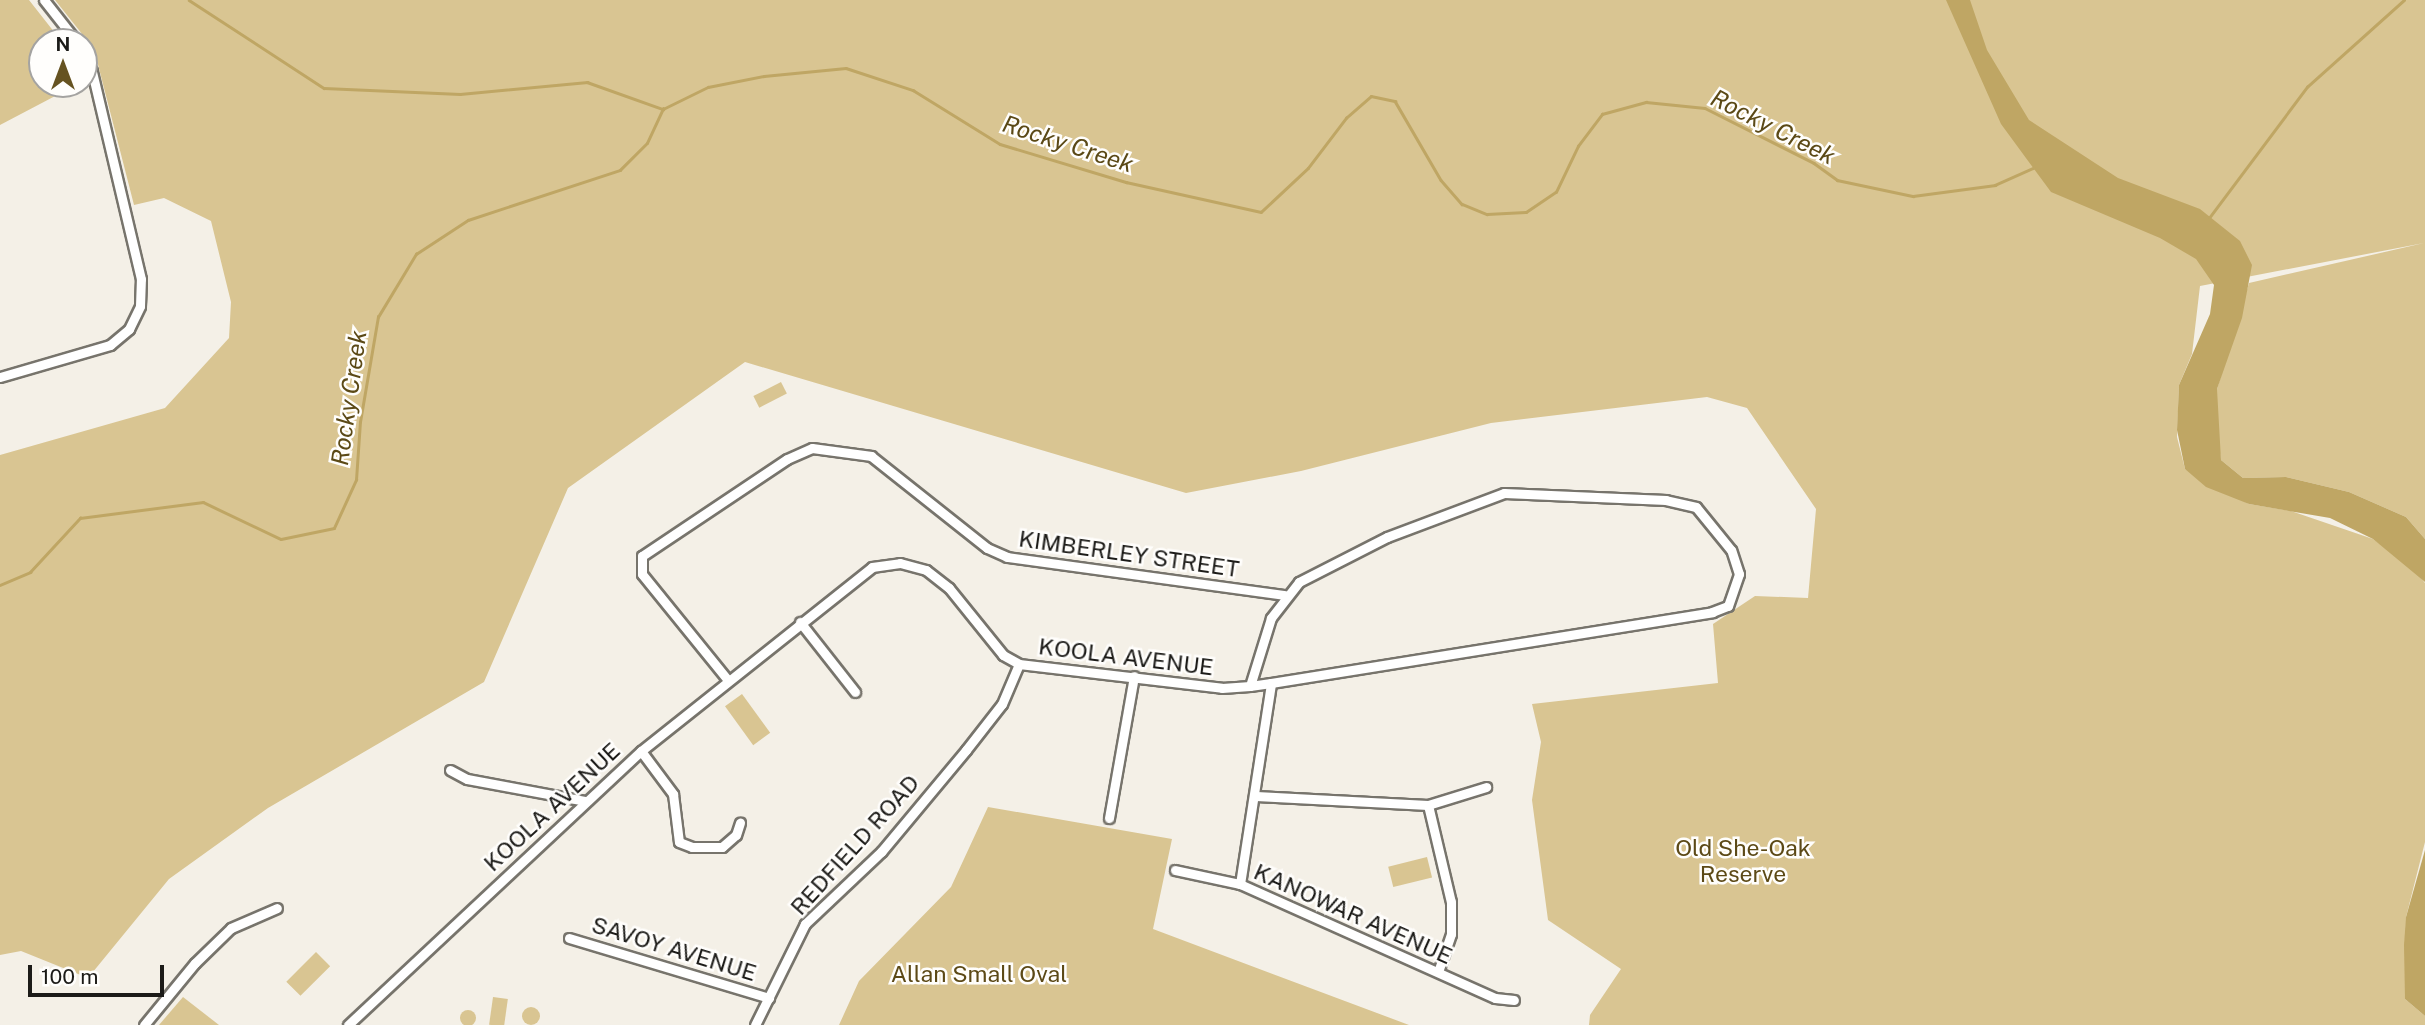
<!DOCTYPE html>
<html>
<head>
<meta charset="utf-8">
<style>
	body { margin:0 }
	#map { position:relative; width:2425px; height:1025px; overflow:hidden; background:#f4f0e7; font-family:"Public Sans",sans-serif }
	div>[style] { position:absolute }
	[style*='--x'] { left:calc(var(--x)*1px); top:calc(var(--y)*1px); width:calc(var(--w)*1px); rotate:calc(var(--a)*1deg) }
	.green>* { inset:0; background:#d9c592; transform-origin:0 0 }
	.round { border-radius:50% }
	.water>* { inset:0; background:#bfa664 }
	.stream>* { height:2.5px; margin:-1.25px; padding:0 1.25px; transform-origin:1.25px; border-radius:1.25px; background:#bfa664 }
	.roads { filter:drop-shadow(2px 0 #77746c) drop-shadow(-2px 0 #77746c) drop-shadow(0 2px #77746c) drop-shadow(0 -2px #77746c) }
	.minor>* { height:9px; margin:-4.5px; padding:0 4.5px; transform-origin:4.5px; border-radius:4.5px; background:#fff }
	span { translate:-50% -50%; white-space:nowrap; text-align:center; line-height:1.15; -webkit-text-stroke:5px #fffefc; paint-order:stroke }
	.street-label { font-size:23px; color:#1c1b18 }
	.park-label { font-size:23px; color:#5c4916 }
	.water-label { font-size:24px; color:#5b4916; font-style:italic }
	.north { position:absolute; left:28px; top:28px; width:70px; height:70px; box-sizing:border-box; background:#fffefc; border:2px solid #a4a3a1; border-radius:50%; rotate:0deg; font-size:19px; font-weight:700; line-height:28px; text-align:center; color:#1c1b18 }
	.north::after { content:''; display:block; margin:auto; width:24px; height:32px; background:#665321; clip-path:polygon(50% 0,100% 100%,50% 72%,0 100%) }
	.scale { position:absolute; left:28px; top:965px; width:136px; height:32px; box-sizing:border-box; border:4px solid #1c1b18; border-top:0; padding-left:9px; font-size:21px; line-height:24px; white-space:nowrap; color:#1c1b18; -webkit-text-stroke:5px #fffefc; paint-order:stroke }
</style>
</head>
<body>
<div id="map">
	<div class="green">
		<div style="clip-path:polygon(0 0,29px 0,62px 42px,42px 42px,42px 84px,78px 84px,0 125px)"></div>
		<div style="clip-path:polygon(55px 0,2425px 0,2425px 539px,2406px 517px,2349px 492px,2286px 477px,2243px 478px,2221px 460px,2216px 425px,2217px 389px,2249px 283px,2424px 243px,2200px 286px,2192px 354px,2179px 385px,2177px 437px,2185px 469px,2249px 504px,2291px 511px,2373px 539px,2414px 569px,2425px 583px,2425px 842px,2406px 917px,2405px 999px,2425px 1016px,2425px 1025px,1589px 1025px,1590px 1015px,1621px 969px,1548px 920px,1532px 800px,1541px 742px,1532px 704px,1718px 683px,1713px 624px,1755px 596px,1808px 598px,1816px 509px,1747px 408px,1707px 397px,1491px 423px,1301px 471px,1186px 493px,745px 362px,568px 488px,484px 682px,268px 808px,169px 879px,88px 978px,21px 951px,0 955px,0 455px,165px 408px,229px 338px,231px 302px,211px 221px,164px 198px,134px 205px,94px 49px)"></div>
		<div style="left:781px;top:382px;width:13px;height:31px;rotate:63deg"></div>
		<div style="left:742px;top:694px;width:48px;height:21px;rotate:54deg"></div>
		<div style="clip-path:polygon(988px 807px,1172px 839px,1153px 929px,1409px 1025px,839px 1025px,859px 981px,951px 887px)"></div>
		<div style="left:1427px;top:857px;width:21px;height:40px;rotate:76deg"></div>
		<div style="left:316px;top:952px;width:20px;height:42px;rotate:45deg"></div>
		<div style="clip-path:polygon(183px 997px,219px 1025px,159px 1025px)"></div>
		<div style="left:493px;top:997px;width:15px;height:28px;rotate:8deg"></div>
		<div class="round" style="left:522px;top:1007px;width:18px;height:18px"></div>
		<div class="round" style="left:460px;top:1010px;width:16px;height:16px"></div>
	</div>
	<div class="water">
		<div style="clip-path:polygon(1946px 0,1970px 0,1987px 50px,2029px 120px,2118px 178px,2200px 209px,2240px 241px,2252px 265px,2242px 318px,2217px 389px,2221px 460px,2243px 478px,2286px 477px,2349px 492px,2406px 517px,2425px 539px,2425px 582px,2373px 539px,2330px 518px,2249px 504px,2206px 487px,2185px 469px,2177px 430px,2179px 385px,2210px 314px,2214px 285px,2196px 259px,2160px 238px,2051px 192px,2001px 124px)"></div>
		<div style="clip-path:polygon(2425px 850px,2425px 1016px,2405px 999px,2404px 945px,2406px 917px)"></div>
	</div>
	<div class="stream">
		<div style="--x:189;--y:0;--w:161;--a:33.1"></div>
		<div style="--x:324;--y:88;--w:136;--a:2.5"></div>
		<div style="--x:460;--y:94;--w:128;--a:-5.4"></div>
		<div style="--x:587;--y:82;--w:81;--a:19.6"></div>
		<div style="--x:2209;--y:218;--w:164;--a:-53.2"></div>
		<div style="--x:2307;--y:87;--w:130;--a:-41.9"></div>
		<div style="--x:0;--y:585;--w:33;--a:-23"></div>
		<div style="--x:30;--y:572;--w:74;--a:-47.2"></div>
		<div style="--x:80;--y:518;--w:124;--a:-7.4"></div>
		<div style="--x:203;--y:502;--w:86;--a:25.4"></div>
		<div style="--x:281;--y:539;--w:54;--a:-11.7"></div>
		<div style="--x:334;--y:528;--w:53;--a:-65.4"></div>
		<div style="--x:356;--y:480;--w:58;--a:-86.1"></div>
		<div style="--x:360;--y:422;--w:107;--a:-80.3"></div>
		<div style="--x:378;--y:317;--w:74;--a:-58.9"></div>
		<div style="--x:416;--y:254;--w:62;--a:-33.2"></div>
		<div style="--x:468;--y:220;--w:160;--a:-18.2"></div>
		<div style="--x:620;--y:170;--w:38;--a:-45"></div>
		<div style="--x:647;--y:143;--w:38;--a:-65"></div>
		<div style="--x:663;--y:109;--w:50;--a:-26.1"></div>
		<div style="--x:708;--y:87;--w:57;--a:-11.1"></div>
		<div style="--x:764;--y:76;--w:82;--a:-5.6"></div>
		<div style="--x:846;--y:68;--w:71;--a:18.2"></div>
		<div style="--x:913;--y:90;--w:102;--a:31.8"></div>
		<div style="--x:1000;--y:144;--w:132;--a:16.8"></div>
		<div style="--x:1126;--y:182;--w:138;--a:12.5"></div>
		<div style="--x:1261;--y:212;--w:64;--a:-43.1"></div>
		<div style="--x:1308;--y:168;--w:63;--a:-52.8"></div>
		<div style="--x:1346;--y:118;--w:33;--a:-41"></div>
		<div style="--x:1371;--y:96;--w:25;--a:12"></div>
		<div style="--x:1395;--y:101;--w:91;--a:59.8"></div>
		<div style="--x:1441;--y:180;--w:32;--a:49"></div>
		<div style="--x:1462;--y:204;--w:27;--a:22"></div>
		<div style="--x:1487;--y:214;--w:39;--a:-3"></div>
		<div style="--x:1526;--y:212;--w:36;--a:-34"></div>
		<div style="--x:1556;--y:192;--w:51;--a:-64.4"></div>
		<div style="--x:1578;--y:146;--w:40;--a:-53"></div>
		<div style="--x:1602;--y:114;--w:46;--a:-15.3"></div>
		<div style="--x:1646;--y:102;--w:59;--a:5.8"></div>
		<div style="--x:1705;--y:108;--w:122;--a:26.8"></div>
		<div style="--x:1814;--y:163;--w:29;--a:36"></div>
		<div style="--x:1837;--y:180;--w:78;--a:11.9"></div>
		<div style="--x:1913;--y:196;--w:83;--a:-7.6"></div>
		<div style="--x:1995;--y:185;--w:42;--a:-24.1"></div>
	</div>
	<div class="roads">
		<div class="minor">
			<div style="--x:44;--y:0;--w:53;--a:51.8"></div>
			<div style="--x:0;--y:377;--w:115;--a:-16.2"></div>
			<div style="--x:110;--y:345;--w:25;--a:-40"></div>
			<div style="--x:129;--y:329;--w:25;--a:-64"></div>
			<div style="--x:140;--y:306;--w:27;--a:-88"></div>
			<div style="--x:141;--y:279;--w:214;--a:-103.3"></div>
			<div style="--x:92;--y:71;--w:18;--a:-117"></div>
			<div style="--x:800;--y:622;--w:89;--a:51.8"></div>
			<div style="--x:727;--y:679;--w:135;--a:-129"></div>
			<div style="--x:642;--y:574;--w:18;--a:-90"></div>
			<div style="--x:642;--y:556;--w:174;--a:-33.8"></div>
			<div style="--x:787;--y:459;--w:27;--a:-24"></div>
			<div style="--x:812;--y:448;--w:60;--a:7.7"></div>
			<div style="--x:871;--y:456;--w:148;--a:38.4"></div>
			<div style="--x:987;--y:548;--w:22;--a:24"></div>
			<div style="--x:1007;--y:557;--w:280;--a:7.8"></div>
			<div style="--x:641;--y:751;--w:54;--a:53.3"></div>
			<div style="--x:673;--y:794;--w:48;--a:82.9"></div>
			<div style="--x:679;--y:842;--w:14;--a:21"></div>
			<div style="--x:692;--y:847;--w:30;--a:0"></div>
			<div style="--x:722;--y:847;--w:18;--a:-41"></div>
			<div style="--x:736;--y:835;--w:13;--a:-72"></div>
			<div style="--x:450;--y:770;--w:19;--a:28"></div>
			<div style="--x:467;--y:779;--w:121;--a:10.5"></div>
			<div style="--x:1256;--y:796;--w:172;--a:3"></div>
			<div style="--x:1428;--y:805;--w:61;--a:-17.2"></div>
			<div style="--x:1428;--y:805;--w:100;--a:76.7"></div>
			<div style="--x:1451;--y:902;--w:32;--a:90"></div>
			<div style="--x:1451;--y:934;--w:40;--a:108.9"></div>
			<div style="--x:1109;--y:818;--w:144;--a:-80"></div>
			<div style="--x:1175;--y:870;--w:66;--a:12.2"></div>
			<div style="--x:1240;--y:884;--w:279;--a:24.1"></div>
			<div style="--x:1495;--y:998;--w:19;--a:6"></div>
			<div style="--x:1240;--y:884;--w:203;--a:-81.2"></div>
			<div style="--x:569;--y:938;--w:209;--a:16.7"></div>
			<div style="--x:144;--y:1025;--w:80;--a:-50.6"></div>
			<div style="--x:195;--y:963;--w:50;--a:-44.2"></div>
			<div style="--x:231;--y:928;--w:50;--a:-23.5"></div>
			<div style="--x:348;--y:1025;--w:401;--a:-43.1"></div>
			<div style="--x:641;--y:751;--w:295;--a:-38.5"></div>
			<div style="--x:872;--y:567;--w:28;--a:-8"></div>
			<div style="--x:900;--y:563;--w:27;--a:15"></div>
			<div style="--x:926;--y:570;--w:29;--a:38"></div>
			<div style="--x:949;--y:588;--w:86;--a:51.1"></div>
			<div style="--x:1003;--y:655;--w:18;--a:29"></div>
			<div style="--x:1019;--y:664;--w:204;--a:6.7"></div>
			<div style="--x:1222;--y:688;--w:28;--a:-4"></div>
			<div style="--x:1250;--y:686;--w:21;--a:-8"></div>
			<div style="--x:1271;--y:683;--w:447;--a:-9.1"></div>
			<div style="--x:1712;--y:612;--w:17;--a:-21"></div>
			<div style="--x:1728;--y:606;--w:34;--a:-71"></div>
			<div style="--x:1739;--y:574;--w:25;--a:-108"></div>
			<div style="--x:1731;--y:550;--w:55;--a:-129.1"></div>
			<div style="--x:1696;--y:507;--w:31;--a:-167"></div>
			<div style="--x:1666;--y:500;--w:162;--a:-177.5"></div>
			<div style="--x:1504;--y:493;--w:125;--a:159.4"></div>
			<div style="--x:1387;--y:537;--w:99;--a:152.9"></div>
			<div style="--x:1299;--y:582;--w:46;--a:127.9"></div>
			<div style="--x:1271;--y:618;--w:71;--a:107.2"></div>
			<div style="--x:755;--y:1025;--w:113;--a:-63.7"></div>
			<div style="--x:805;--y:924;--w:105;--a:-43.5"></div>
			<div style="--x:881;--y:852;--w:133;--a:-50.2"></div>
			<div style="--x:966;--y:750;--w:58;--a:-52"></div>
			<div style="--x:1002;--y:704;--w:43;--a:-67"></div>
		</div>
	</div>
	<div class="street-label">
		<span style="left:1129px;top:554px;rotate:8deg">KIMBERLEY STREET</span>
		<span style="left:1126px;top:657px;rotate:7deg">KOOLA AVENUE</span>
		<span style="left:552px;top:807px;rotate:-43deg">KOOLA AVENUE</span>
		<span style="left:855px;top:845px;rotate:-48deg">REDFIELD ROAD</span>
		<span style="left:1353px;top:914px;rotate:24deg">KANOWAR AVENUE</span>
		<span style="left:674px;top:949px;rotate:17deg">SAVOY AVENUE</span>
	</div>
	<div class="park-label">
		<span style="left:1743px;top:861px">Old She-Oak<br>Reserve</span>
		<span style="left:979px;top:974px">Allan Small Oval</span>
	</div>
	<div class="water-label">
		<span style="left:1773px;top:127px;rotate:27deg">Rocky Creek</span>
		<span style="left:1068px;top:144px;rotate:18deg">Rocky Creek</span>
		<span style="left:349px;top:398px;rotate:-82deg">Rocky Creek</span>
	</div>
	<div class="north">N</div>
	<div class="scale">100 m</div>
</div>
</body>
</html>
